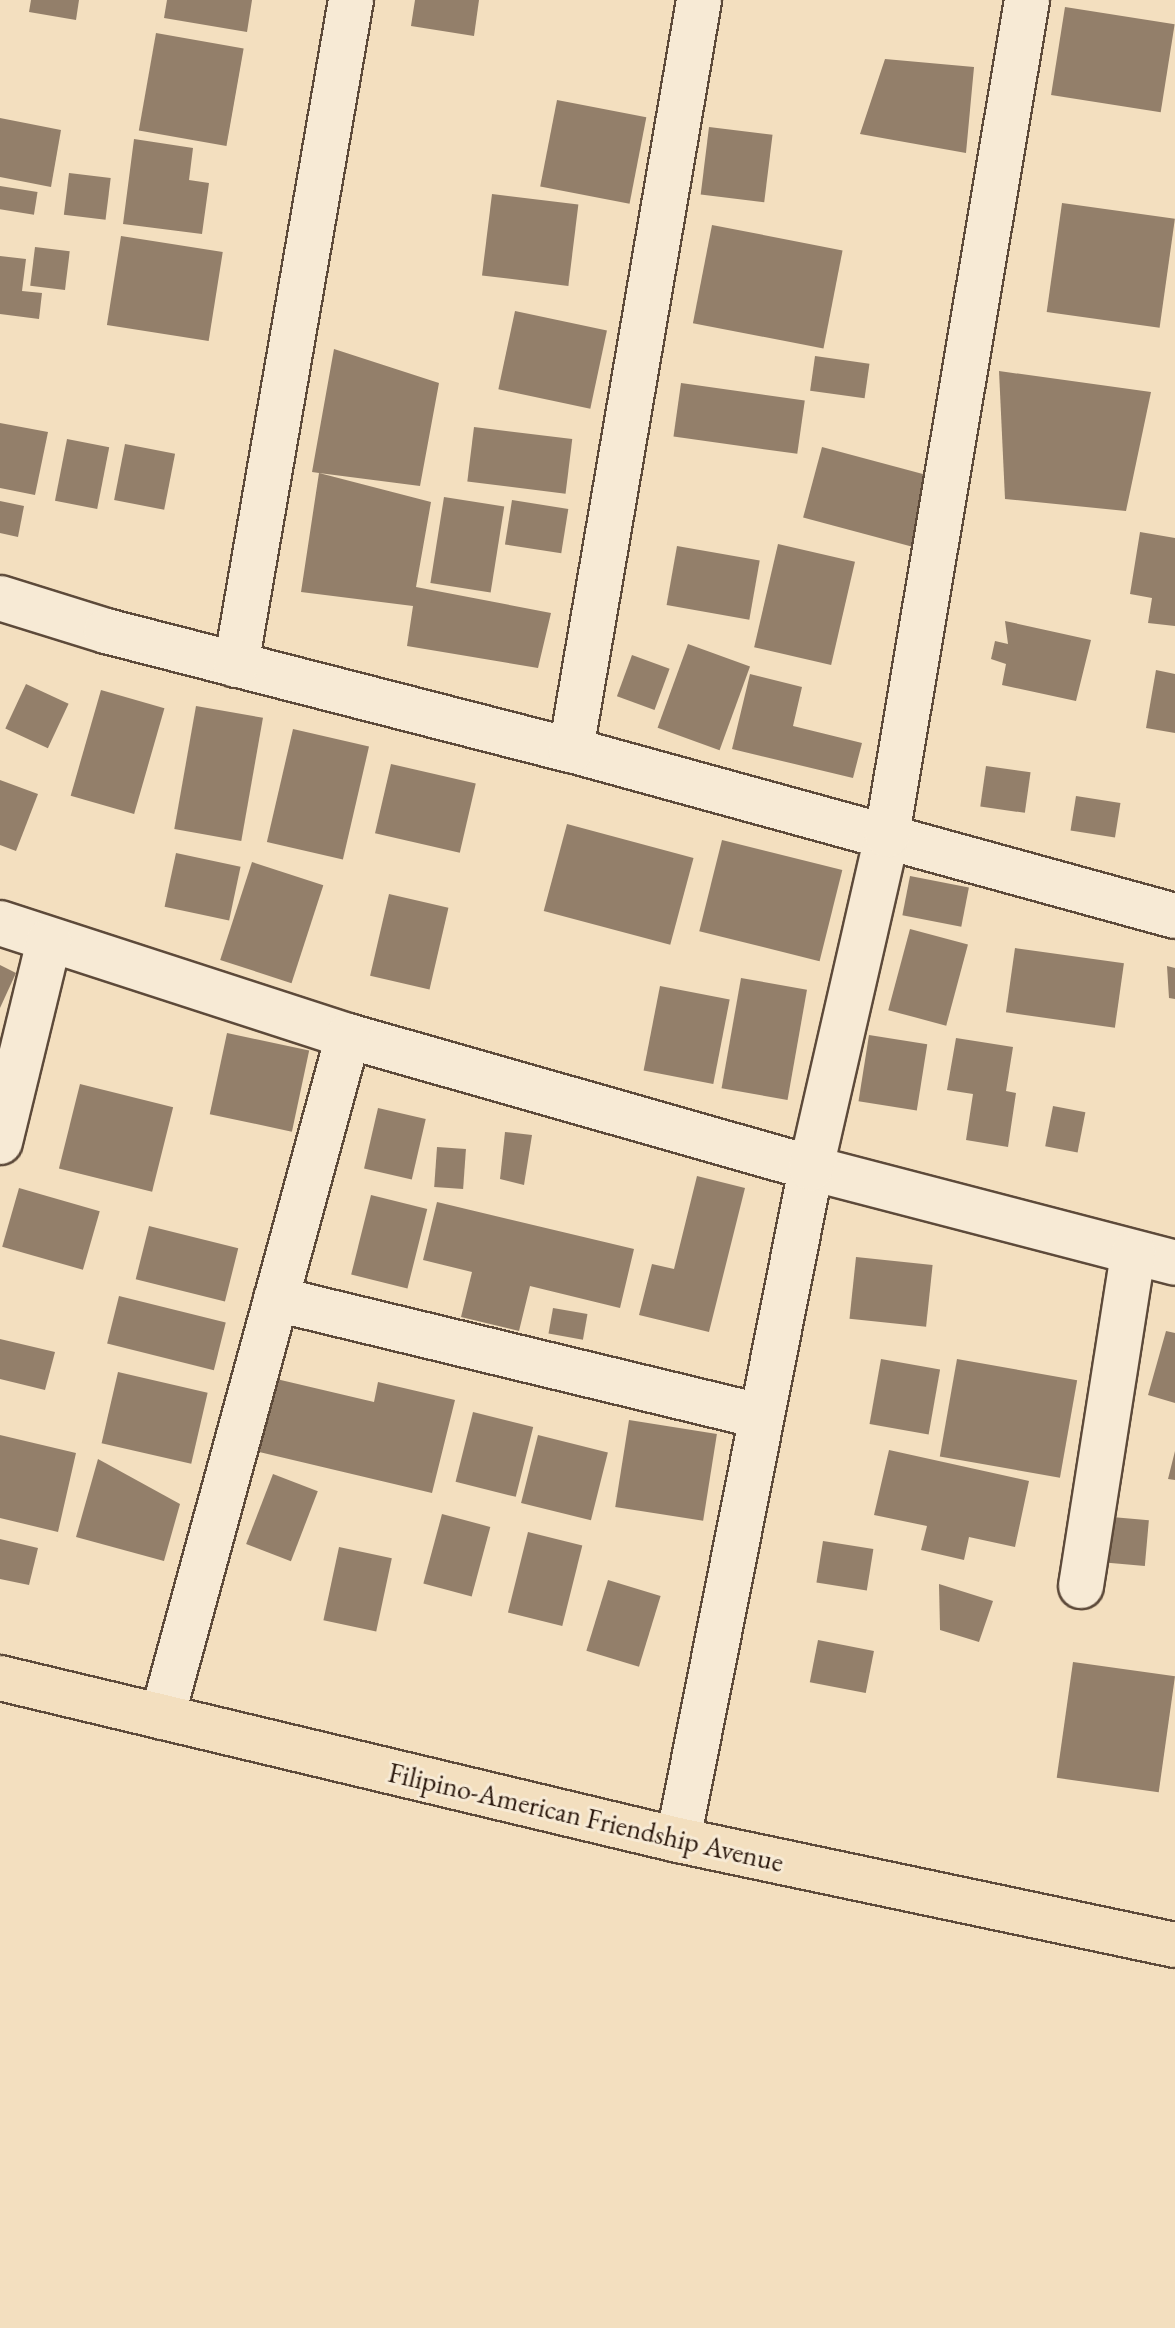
<!DOCTYPE html>
<html>
<head>
<meta charset="utf-8">
<style>
	body { margin:0 }
	#map { position:relative; width:1175px; height:2328px; overflow:hidden; background:#f3dfbf; font-family:"EB Garamond",serif }
	div>[style] { position:absolute }
	[style*='--x'] { left:calc(var(--x)*1px); top:calc(var(--y)*1px); width:calc(var(--w)*1px); rotate:calc(var(--a)*1deg) }
	.building>* { inset:0; background:#937f6a; transform-origin:0 0 }
	.roads { filter:drop-shadow(2px 0 #5d4a3a) drop-shadow(-2px 0 #5d4a3a) drop-shadow(0 2px #5d4a3a) drop-shadow(0 -2px #5d4a3a) }
	.street>* { height:44px; margin:-22px; padding:0 22px; transform-origin:22px; border-radius:22px; background:#f7ead5 }
	.primary>* { height:44px; margin:-22px; padding:0 22px; transform-origin:22px; border-radius:22px; background:#f3dfbf }
	span { translate:-50% -50%; white-space:nowrap; text-align:center; line-height:1.15; -webkit-text-stroke:6px #f7ead5; paint-order:stroke }
	.street-label { font-size:28px; color:#2b180d }
</style>
</head>
<body>
<div id="map">
	<div class="building">
		<div style="clip-path:polygon(31px 0,79px 0,76px 20px,29px 12px)"></div>
		<div style="clip-path:polygon(167px 0,252px 0,247px 32px,164px 18px)"></div>
		<div style="clip-path:polygon(415px 0,479px 0,474px 36px,411px 26px)"></div>
		<div style="left:1065px;top:7px;width:111px;height:89px;rotate:9deg"></div>
		<div style="left:156px;top:33px;width:89px;height:99px;rotate:10deg"></div>
		<div style="clip-path:polygon(885px 59px,974px 67px,966px 153px,860px 134px)"></div>
		<div style="left:557px;top:100px;width:91px;height:88px;rotate:11deg"></div>
		<div style="clip-path:polygon(0 118px,61px 130px,51px 187px,0 177px)"></div>
		<div style="left:709px;top:127px;width:64px;height:68px;rotate:7deg"></div>
		<div style="clip-path:polygon(134px 139px,193px 148px,189px 180px,209px 183px,202px 234px,123px 224px)"></div>
		<div style="left:69px;top:173px;width:42px;height:42px;rotate:7deg"></div>
		<div style="left:0;top:186px;width:38px;height:23px;rotate:9deg"></div>
		<div style="left:492px;top:194px;width:87px;height:82px;rotate:7deg"></div>
		<div style="left:1062px;top:203px;width:114px;height:110px;rotate:8deg"></div>
		<div style="left:712px;top:225px;width:133px;height:100px;rotate:11deg"></div>
		<div style="left:121px;top:236px;width:103px;height:90px;rotate:9deg"></div>
		<div style="left:35px;top:247px;width:35px;height:39px;rotate:7deg"></div>
		<div style="clip-path:polygon(0 256px,26px 259px,22px 291px,42px 293px,39px 319px,0 314px)"></div>
		<div style="left:515px;top:311px;width:94px;height:80px;rotate:12deg"></div>
		<div style="clip-path:polygon(334px 349px,439px 383px,420px 486px,319px 473px,431px 502px,416px 587px,551px 613px,538px 668px,407px 646px,413px 606px,301px 592px,319px 473px,312px 472px)"></div>
		<div style="left:815px;top:356px;width:55px;height:35px;rotate:8deg"></div>
		<div style="clip-path:polygon(999px 371px,1151px 392px,1126px 511px,1005px 499px)"></div>
		<div style="left:681px;top:383px;width:125px;height:54px;rotate:8deg"></div>
		<div style="clip-path:polygon(0 423px,48px 432px,35px 495px,0 488px)"></div>
		<div style="left:474px;top:427px;width:99px;height:55px;rotate:7deg"></div>
		<div style="left:67px;top:439px;width:43px;height:63px;rotate:11deg"></div>
		<div style="left:125px;top:444px;width:51px;height:57px;rotate:11deg"></div>
		<div style="left:822px;top:447px;width:115px;height:73px;rotate:15deg"></div>
		<div style="left:444px;top:497px;width:61px;height:87px;rotate:9deg"></div>
		<div style="left:512px;top:500px;width:57px;height:45px;rotate:9deg"></div>
		<div style="clip-path:polygon(0 501px,24px 506px,18px 537px,0 533px)"></div>
		<div style="clip-path:polygon(1140px 532px,1175px 538px,1175px 626px,1148px 623px,1152px 598px,1130px 594px)"></div>
		<div style="left:778px;top:544px;width:79px;height:106px;rotate:13deg"></div>
		<div style="left:677px;top:546px;width:84px;height:60px;rotate:10deg"></div>
		<div style="clip-path:polygon(1005px 621px,1091px 640px,1076px 701px,1002px 685px,1006px 664px,991px 659px,995px 641px,1008px 644px)"></div>
		<div style="left:688px;top:644px;width:66px;height:89px;rotate:20deg"></div>
		<div style="left:632px;top:655px;width:40px;height:44px;rotate:20deg"></div>
		<div style="clip-path:polygon(1156px 670px,1175px 674px,1175px 733px,1146px 728px)"></div>
		<div style="clip-path:polygon(750px 674px,802px 687px,793px 726px,862px 743px,853px 778px,732px 749px)"></div>
		<div style="left:26px;top:684px;width:47px;height:49px;rotate:25deg"></div>
		<div style="left:101px;top:690px;width:66px;height:110px;rotate:16deg"></div>
		<div style="left:196px;top:706px;width:68px;height:125px;rotate:10deg"></div>
		<div style="left:293px;top:729px;width:78px;height:116px;rotate:13deg"></div>
		<div style="left:391px;top:764px;width:87px;height:71px;rotate:13deg"></div>
		<div style="left:986px;top:766px;width:45px;height:41px;rotate:8deg"></div>
		<div style="clip-path:polygon(0 780px,38px 794px,16px 851px,0 845px)"></div>
		<div style="left:1076px;top:796px;width:45px;height:35px;rotate:9deg"></div>
		<div style="left:567px;top:824px;width:131px;height:90px;rotate:15deg"></div>
		<div style="left:722px;top:840px;width:124px;height:94px;rotate:14deg"></div>
		<div style="left:176px;top:853px;width:66px;height:55px;rotate:12deg"></div>
		<div style="left:252px;top:862px;width:75px;height:103px;rotate:18deg"></div>
		<div style="left:910px;top:876px;width:60px;height:40px;rotate:11deg"></div>
		<div style="left:389px;top:894px;width:61px;height:84px;rotate:13deg"></div>
		<div style="left:910px;top:929px;width:60px;height:84px;rotate:15deg"></div>
		<div style="left:1015px;top:948px;width:110px;height:65px;rotate:8deg"></div>
		<div style="clip-path:polygon(0 965px,16px 973px,0 1008px)"></div>
		<div style="clip-path:polygon(1167px 966px,1175px 968px,1175px 999px,1169px 998px)"></div>
		<div style="left:741px;top:978px;width:67px;height:112px;rotate:10deg"></div>
		<div style="left:660px;top:986px;width:71px;height:86px;rotate:11deg"></div>
		<div style="left:227px;top:1033px;width:84px;height:83px;rotate:12deg"></div>
		<div style="left:869px;top:1035px;width:59px;height:67px;rotate:9deg"></div>
		<div style="clip-path:polygon(956px 1038px,1013px 1047px,1006px 1091px,1016px 1093px,1008px 1147px,966px 1140px,973px 1094px,947px 1090px)"></div>
		<div style="left:80px;top:1084px;width:96px;height:87px;rotate:14deg"></div>
		<div style="left:1053px;top:1106px;width:33px;height:41px;rotate:11deg"></div>
		<div style="left:378px;top:1108px;width:49px;height:62px;rotate:13deg"></div>
		<div style="clip-path:polygon(505px 1132px,532px 1135px,524px 1185px,500px 1179px)"></div>
		<div style="left:437px;top:1147px;width:29px;height:40px;rotate:4deg"></div>
		<div style="clip-path:polygon(697px 1176px,745px 1188px,709px 1332px,639px 1315px,652px 1264px,674px 1269px)"></div>
		<div style="left:19px;top:1188px;width:84px;height:61px;rotate:16deg"></div>
		<div style="left:371px;top:1195px;width:58px;height:82px;rotate:14deg"></div>
		<div style="clip-path:polygon(437px 1202px,634px 1249px,620px 1308px,530px 1286px,519px 1331px,461px 1317px,472px 1272px,423px 1260px)"></div>
		<div style="left:149px;top:1226px;width:92px;height:55px;rotate:14deg"></div>
		<div style="left:856px;top:1257px;width:77px;height:62px;rotate:6deg"></div>
		<div style="left:119px;top:1296px;width:110px;height:49px;rotate:14deg"></div>
		<div style="left:553px;top:1308px;width:35px;height:26px;rotate:10deg"></div>
		<div style="clip-path:polygon(1166px 1331px,1175px 1333px,1175px 1403px,1148px 1395px)"></div>
		<div style="clip-path:polygon(0 1339px,55px 1352px,45px 1390px,0 1379px)"></div>
		<div style="left:881px;top:1359px;width:60px;height:66px;rotate:10deg"></div>
		<div style="left:957px;top:1359px;width:122px;height:99px;rotate:10deg"></div>
		<div style="left:118px;top:1372px;width:92px;height:73px;rotate:13deg"></div>
		<div style="clip-path:polygon(268px 1377px,374px 1402px,378px 1382px,455px 1400px,432px 1493px,251px 1450px)"></div>
		<div style="left:473px;top:1412px;width:62px;height:72px;rotate:14deg"></div>
		<div style="left:629px;top:1420px;width:89px;height:88px;rotate:9deg"></div>
		<div style="clip-path:polygon(0 1435px,76px 1453px,58px 1532px,0 1518px)"></div>
		<div style="left:538px;top:1435px;width:72px;height:70px;rotate:14deg"></div>
		<div style="clip-path:polygon(889px 1450px,1029px 1481px,1015px 1547px,969px 1537px,964px 1560px,921px 1550px,927px 1526px,874px 1515px)"></div>
		<div style="clip-path:polygon(1175px 1451px,1175px 1480px,1168px 1479px)"></div>
		<div style="clip-path:polygon(98px 1459px,180px 1504px,164px 1561px,76px 1537px)"></div>
		<div style="left:273px;top:1474px;width:48px;height:75px;rotate:21deg"></div>
		<div style="left:442px;top:1514px;width:50px;height:72px;rotate:15deg"></div>
		<div style="left:1112px;top:1517px;width:37px;height:46px;rotate:5deg"></div>
		<div style="left:528px;top:1532px;width:56px;height:83px;rotate:14deg"></div>
		<div style="clip-path:polygon(0 1539px,38px 1548px,29px 1585px,0 1579px)"></div>
		<div style="left:823px;top:1541px;width:51px;height:42px;rotate:9deg"></div>
		<div style="left:339px;top:1547px;width:54px;height:75px;rotate:12deg"></div>
		<div style="left:608px;top:1580px;width:55px;height:74px;rotate:17deg"></div>
		<div style="clip-path:polygon(939px 1584px,993px 1601px,979px 1642px,940px 1630px)"></div>
		<div style="left:818px;top:1640px;width:57px;height:43px;rotate:11deg"></div>
		<div style="left:1073px;top:1662px;width:103px;height:117px;rotate:8deg"></div>
	</div>
	<div class="roads">
		<div class="street">
			<div style="--x:0;--y:598;--w:111;--a:17.3"></div>
			<div style="--x:106;--y:631;--w:480;--a:14.4"></div>
			<div style="--x:571;--y:750;--w:626;--a:15.37"></div>
			<div style="--x:236;--y:665;--w:675;--a:-80.19"></div>
			<div style="--x:571;--y:750;--w:761;--a:-80.31"></div>
			<div style="--x:0;--y:923;--w:366;--a:18"></div>
			<div style="--x:348;--y:1036;--w:481;--a:15.9"></div>
			<div style="--x:811;--y:1168;--w:376;--a:14.6"></div>
			<div style="--x:0;--y:1142;--w:207;--a:-76.3"></div>
			<div style="--x:276;--y:1299;--w:497;--a:13.6"></div>
			<div style="--x:1081;--y:1586;--w:337;--a:-81.1"></div>
			<div style="--x:162;--y:1717;--w:706;--a:-74.72"></div>
			<div style="--x:678;--y:1840;--w:685;--a:-78.8"></div>
			<div style="--x:811;--y:1168;--w:342;--a:-77.1"></div>
			<div style="--x:887;--y:835;--w:847;--a:-80.48"></div>
		</div>
		<div class="primary">
			<div style="--x:0;--y:1678;--w:697;--a:13.44"></div>
			<div style="--x:678;--y:1840;--w:508;--a:11.93"></div>
		</div>
	</div>
	<div class="street-label">
		<span style="left:586px;top:1817px;rotate:13deg">Filipino-American Friendship Avenue</span>
	</div>
</div>
</body>
</html>
